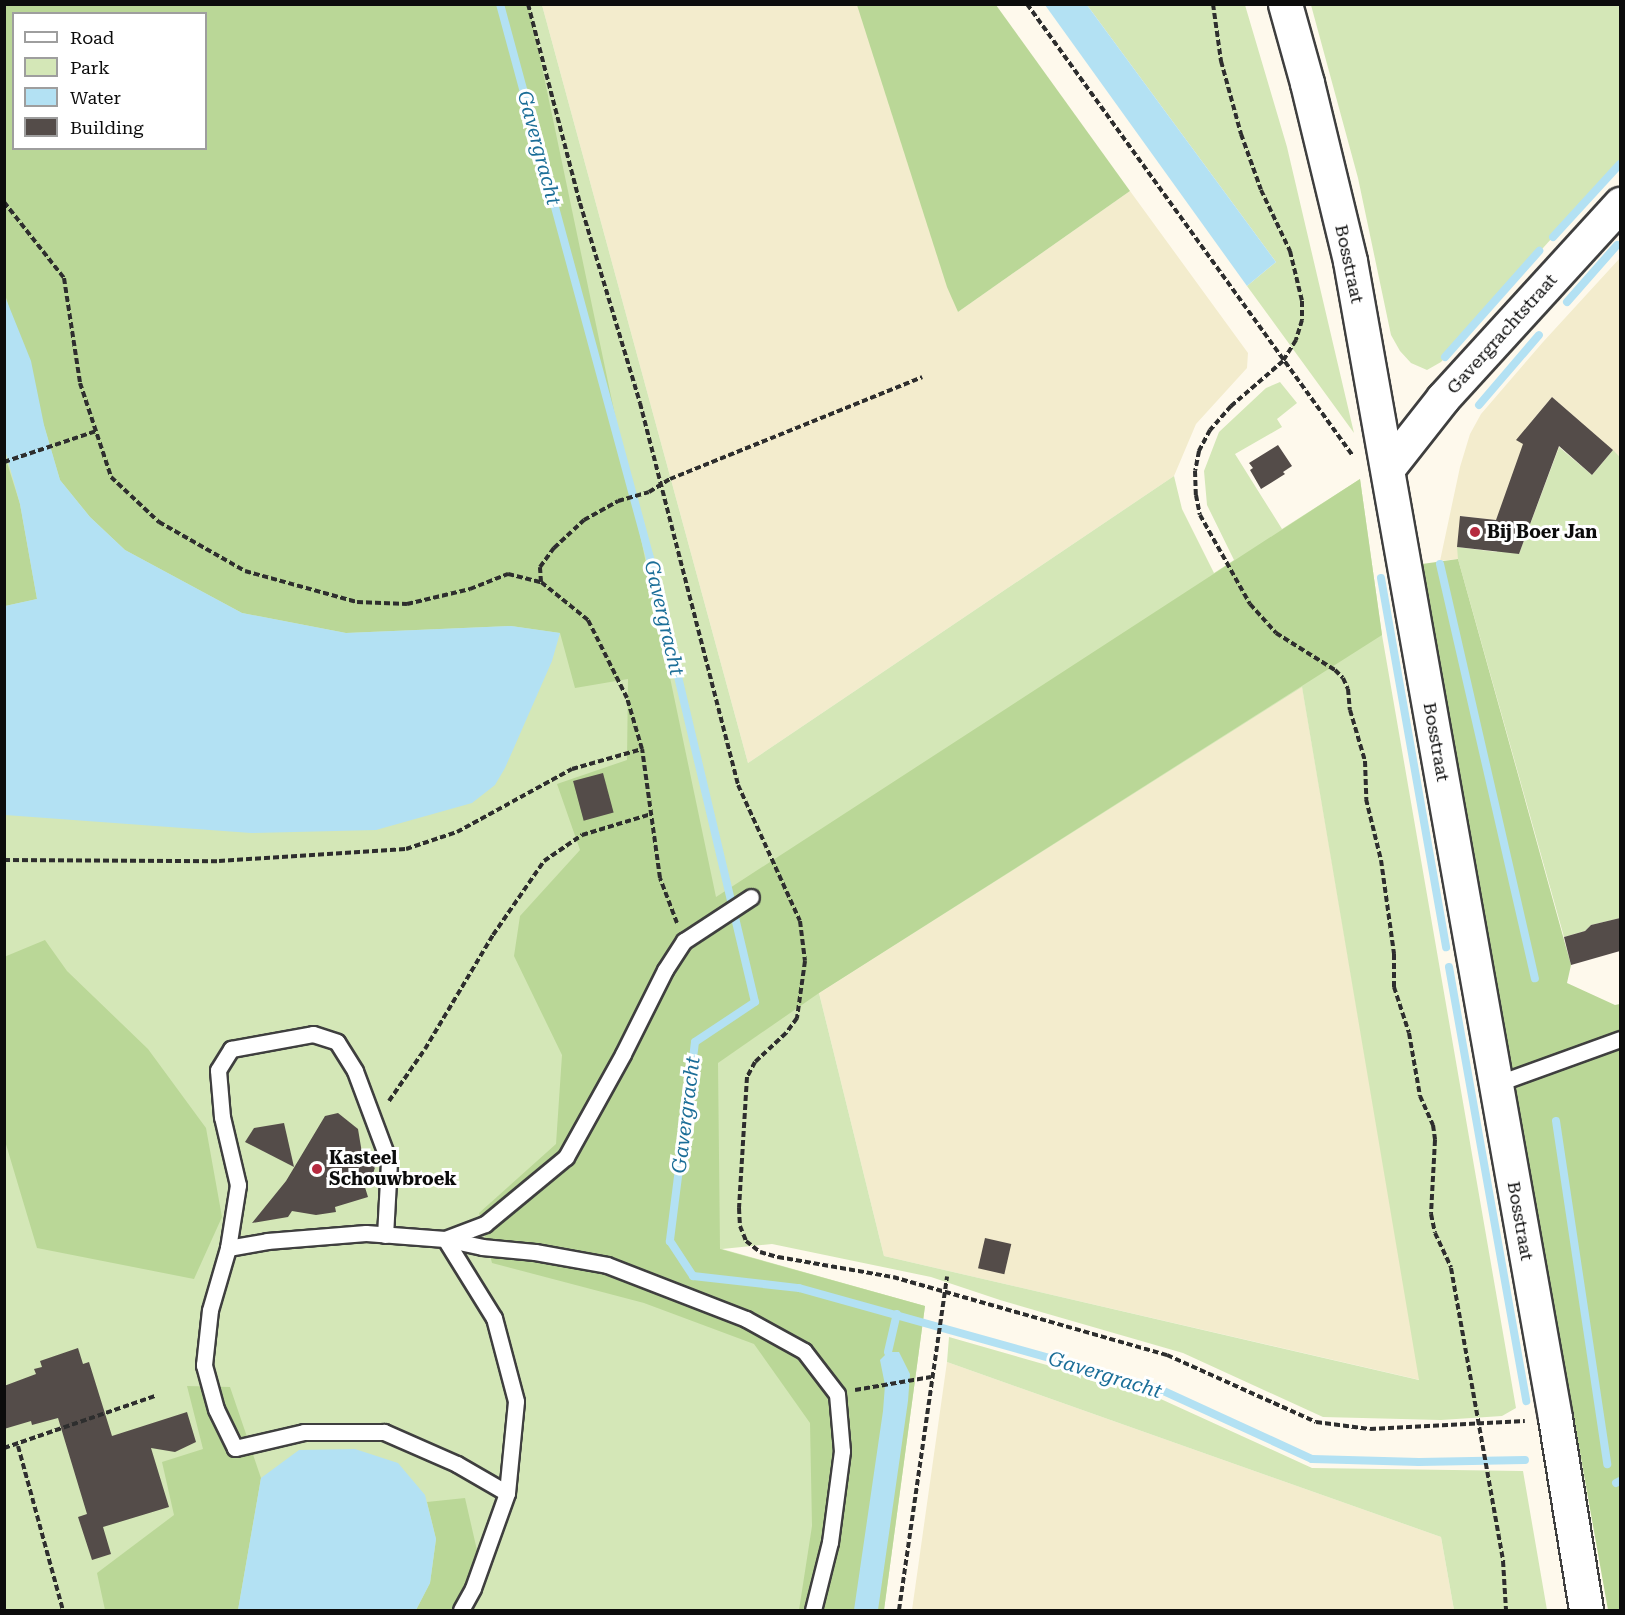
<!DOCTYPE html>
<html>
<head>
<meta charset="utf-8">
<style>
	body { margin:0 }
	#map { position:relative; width:1625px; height:1615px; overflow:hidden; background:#fef9ec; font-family:"Roboto Serif",serif }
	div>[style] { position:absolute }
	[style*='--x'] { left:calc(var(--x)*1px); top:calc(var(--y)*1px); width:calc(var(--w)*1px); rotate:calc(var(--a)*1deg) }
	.farmland>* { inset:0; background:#f3eccd }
	.green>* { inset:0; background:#d4e7b7 }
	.forest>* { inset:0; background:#bad797 }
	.water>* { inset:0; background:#b3e1f3 }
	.stream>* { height:8px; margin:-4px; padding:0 4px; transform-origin:4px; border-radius:4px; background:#b3e1f3 }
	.building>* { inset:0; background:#544c49; transform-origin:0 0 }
	.path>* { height:4px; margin-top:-2px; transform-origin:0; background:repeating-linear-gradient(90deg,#2e2e2e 0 6px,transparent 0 9px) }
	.roads { filter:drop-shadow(2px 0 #3f3f3f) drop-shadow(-2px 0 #3f3f3f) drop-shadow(0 2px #3f3f3f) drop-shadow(0 -2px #3f3f3f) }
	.service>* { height:15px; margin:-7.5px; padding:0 7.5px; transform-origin:7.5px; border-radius:7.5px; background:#fff }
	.tertiary>* { height:33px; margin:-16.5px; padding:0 16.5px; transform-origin:16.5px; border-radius:16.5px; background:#fff }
	.dots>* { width:16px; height:16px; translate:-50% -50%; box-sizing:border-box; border:3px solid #fff; border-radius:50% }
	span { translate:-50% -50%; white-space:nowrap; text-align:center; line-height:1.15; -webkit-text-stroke:6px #fff; paint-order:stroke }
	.street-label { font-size:18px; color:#0c0c0c }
	.poi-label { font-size:18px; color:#0c0c0c; font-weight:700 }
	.left { translate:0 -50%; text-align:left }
	.water-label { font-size:20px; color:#1b6e98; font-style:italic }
	.frame { position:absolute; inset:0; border:6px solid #0c0c0c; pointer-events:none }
	.legend { position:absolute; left:12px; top:12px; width:195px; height:138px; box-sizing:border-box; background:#fff; border:2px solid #9e9e9e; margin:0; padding:8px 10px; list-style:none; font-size:18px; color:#0c0c0c }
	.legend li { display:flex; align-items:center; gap:12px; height:30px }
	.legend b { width:30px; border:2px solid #9e9e9e }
</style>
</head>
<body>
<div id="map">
	<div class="farmland">
		<div style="clip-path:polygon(542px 5px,858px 5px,958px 312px,1130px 191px,1248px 353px,1247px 368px,1196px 424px,1174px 476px,748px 763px)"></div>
		<div style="clip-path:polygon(1620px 258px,1620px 457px,1552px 397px,1531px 422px,1559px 447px,1550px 469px,1496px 520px,1461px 516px,1458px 559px,1440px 561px,1460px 467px,1470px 434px,1481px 414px,1543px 342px)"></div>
		<div style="clip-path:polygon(1302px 686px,1420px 1380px,884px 1256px,819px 993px)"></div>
		<div style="clip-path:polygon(947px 1362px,1441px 1537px,1454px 1610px,912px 1610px)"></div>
	</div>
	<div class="green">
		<div style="clip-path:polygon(evenodd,5px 5px,542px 5px,748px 763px,1174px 476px,1182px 509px,1214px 573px,1234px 560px,1207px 505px,1204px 471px,1219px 432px,1266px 388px,1280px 382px,1297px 403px,1277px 419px,1282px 427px,1235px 454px,1282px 529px,1360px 479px,1382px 635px,1516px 1408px,1502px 1416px,1441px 1420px,1323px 1417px,1183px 1353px,1000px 1300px,931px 1277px,772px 1244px,722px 1249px,925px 1306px,884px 1610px,5px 1610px,5px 5px,14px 14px,206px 14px,206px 148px,14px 148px,14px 14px,5px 5px,1302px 687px,1419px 1380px,884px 1256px,819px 993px,1302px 687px)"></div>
		<div style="clip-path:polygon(1087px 5px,1245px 5px,1287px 147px,1354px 433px,1247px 286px,1276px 262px)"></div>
		<div style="clip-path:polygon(1311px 5px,1620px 5px,1620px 162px,1441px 362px,1427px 370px,1411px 363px,1400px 351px,1391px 335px,1358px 178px)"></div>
		<div style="clip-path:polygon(1559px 447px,1592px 475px,1613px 450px,1620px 457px,1620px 918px,1591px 925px,1585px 931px,1564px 937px,1458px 559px,1457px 547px,1497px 552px,1498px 548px,1519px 554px)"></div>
		<div style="clip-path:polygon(949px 1337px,1152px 1395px,1312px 1468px,1523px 1471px,1547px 1610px,1454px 1610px,1441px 1537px,947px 1362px)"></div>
	</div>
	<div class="forest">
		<div style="clip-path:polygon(evenodd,4px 5px,529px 5px,716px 897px,1360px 479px,1382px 635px,819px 993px,718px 1063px,720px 1249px,925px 1306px,884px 1610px,799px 1610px,812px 1526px,810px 1423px,754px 1344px,644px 1303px,492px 1263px,479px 1213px,556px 1144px,562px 1055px,514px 956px,520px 916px,580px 850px,557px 784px,627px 760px,628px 679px,575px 688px,560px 633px,511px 626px,346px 633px,242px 613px,125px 550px,90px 517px,60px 480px,5px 294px,4px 5px,14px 14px,206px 14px,206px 148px,14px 148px,14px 14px)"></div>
		<div style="clip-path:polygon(857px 5px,996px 5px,1130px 191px,958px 312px,947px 287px)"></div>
		<div style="clip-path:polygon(4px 453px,20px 504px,37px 599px,5px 606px)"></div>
		<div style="clip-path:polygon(1458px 559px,1571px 965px,1567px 983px,1615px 1005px,1620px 1004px,1620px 1610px,1608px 1610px,1422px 564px)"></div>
		<div style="clip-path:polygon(45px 940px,67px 971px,148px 1049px,206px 1128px,222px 1217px,194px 1279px,37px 1248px,5px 1141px,4px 957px)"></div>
		<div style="clip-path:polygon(187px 1386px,230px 1387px,261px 1478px,238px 1610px,105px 1610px,97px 1573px,174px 1515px,162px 1462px,203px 1449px)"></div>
		<div style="clip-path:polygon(465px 1498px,482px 1572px,472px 1610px,416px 1610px,430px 1583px,436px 1539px,427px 1502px)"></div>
	</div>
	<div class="water">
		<div style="clip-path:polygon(1045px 5px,1087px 5px,1276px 262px,1247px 286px)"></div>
		<div style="clip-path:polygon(4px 294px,31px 361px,44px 425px,60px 480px,90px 517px,125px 550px,242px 613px,346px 633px,511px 626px,560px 633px,552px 661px,505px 768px,495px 785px,472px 803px,376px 830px,251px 833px,5px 815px,5px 606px,37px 599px,20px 504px,5px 450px)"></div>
		<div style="clip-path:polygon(888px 1352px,899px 1352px,910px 1374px,908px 1401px,878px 1610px,854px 1610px,883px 1411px,885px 1385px,880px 1360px)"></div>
		<div style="clip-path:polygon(355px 1449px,398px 1463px,425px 1495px,436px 1539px,430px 1583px,416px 1610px,238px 1610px,261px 1478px,299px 1450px)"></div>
	</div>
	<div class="stream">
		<div style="--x:500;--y:4;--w:574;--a:74.85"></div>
		<div style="--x:650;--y:558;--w:456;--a:76.7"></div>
		<div style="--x:755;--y:1002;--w:72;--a:146.3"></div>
		<div style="--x:695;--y:1042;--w:201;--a:97.2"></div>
		<div style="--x:670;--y:1241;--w:42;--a:56.7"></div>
		<div style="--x:693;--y:1276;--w:107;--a:6.5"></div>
		<div style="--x:799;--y:1288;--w:372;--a:15.6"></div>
		<div style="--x:1157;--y:1388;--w:170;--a:24.6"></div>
		<div style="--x:1312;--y:1459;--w:107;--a:1.6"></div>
		<div style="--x:1419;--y:1462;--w:106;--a:-1.1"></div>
		<div style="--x:1553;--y:237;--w:99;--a:-47.5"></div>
		<div style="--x:1567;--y:302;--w:76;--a:-48.7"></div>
		<div style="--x:1445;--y:357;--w:142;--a:-48.4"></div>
		<div style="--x:1479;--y:405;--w:92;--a:-49.4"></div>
		<div style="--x:1440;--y:564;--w:425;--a:77.1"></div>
		<div style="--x:1381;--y:578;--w:375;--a:80"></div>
		<div style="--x:1449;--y:967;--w:441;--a:79.9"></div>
		<div style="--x:1556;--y:1121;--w:347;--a:81.5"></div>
		<div style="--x:888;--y:1352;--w:39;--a:-77"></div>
		<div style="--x:1616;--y:1483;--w:4;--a:-27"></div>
	</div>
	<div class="building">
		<div style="clip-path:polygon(1552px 397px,1613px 450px,1592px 475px,1559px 446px,1519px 554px,1457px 547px,1460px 516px,1496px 520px,1523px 444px,1516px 440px)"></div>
		<div style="clip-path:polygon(1278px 445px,1292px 466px,1283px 472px,1285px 474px,1261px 489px,1250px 470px,1253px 468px,1249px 463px)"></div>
		<div style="left:603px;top:773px;width:41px;height:31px;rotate:75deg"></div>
		<div style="clip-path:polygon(1620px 918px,1620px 951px,1571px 965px,1564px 937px,1585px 931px,1591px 925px)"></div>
		<div style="clip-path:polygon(338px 1113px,358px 1129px,362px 1153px,366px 1152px,377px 1161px,372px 1177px,364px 1184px,368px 1197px,335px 1207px,336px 1212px,316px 1215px,292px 1211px,288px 1217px,252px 1223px,286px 1181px,325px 1116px)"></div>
		<div style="clip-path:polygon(284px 1123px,294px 1167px,245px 1142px,254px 1128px)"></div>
		<div style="left:985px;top:1238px;width:27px;height:31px;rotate:13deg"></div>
		<div style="clip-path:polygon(78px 1348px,83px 1364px,89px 1362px,112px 1436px,187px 1412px,196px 1442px,175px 1452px,151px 1448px,169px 1507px,103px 1527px,111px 1554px,92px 1560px,78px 1517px,87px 1514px,58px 1418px,32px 1425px,31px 1421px,4px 1429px,4px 1386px,36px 1374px,34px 1369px,42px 1367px,40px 1361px)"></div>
	</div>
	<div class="path">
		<div style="--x:528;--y:4;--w:206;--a:75.4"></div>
		<div style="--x:580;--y:203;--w:209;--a:73.3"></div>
		<div style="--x:640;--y:403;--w:394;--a:75.6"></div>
		<div style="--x:738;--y:785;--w:149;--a:65.5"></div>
		<div style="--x:800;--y:921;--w:40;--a:82.9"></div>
		<div style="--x:805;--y:961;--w:58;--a:98"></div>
		<div style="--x:797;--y:1018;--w:19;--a:126"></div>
		<div style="--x:786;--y:1033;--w:42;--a:136.9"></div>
		<div style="--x:755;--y:1062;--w:17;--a:118"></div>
		<div style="--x:747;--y:1077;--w:131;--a:93.5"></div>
		<div style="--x:739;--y:1208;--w:18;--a:87"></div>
		<div style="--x:740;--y:1226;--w:16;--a:68"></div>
		<div style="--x:746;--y:1241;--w:18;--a:38"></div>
		<div style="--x:760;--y:1252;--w:19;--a:16"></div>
		<div style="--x:778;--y:1257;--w:117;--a:9.9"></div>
		<div style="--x:893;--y:1277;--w:285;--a:15.9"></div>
		<div style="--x:1167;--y:1355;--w:163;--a:24.2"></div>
		<div style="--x:1316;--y:1422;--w:54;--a:7.4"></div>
		<div style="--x:1370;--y:1429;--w:155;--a:-3"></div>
		<div style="--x:1027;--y:4;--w:557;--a:54.2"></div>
		<div style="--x:1213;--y:4;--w:58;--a:82"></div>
		<div style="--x:1221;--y:61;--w:76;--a:74.7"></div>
		<div style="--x:1241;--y:134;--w:59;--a:70.3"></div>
		<div style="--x:1261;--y:190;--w:68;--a:64.6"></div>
		<div style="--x:1290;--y:251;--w:51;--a:76.5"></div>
		<div style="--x:1302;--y:301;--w:19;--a:90"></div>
		<div style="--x:1302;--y:320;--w:21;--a:107"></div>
		<div style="--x:1296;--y:340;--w:25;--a:122"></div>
		<div style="--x:1283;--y:361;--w:69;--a:139.1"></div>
		<div style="--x:1231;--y:406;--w:32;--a:131"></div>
		<div style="--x:1210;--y:430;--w:24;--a:118"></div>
		<div style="--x:1199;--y:451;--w:20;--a:101"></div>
		<div style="--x:1195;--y:471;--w:24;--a:88"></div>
		<div style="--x:1196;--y:495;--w:20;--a:79"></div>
		<div style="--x:1200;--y:515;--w:102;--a:60.7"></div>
		<div style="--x:1250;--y:604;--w:39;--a:48"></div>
		<div style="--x:1276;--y:633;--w:70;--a:32.1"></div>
		<div style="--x:1335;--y:670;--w:11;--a:45"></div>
		<div style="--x:1343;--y:678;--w:12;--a:66"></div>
		<div style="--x:1348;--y:689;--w:21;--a:85"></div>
		<div style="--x:1350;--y:710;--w:53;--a:73.6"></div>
		<div style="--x:1365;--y:761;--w:38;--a:88"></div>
		<div style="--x:1366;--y:799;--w:63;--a:76.2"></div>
		<div style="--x:1381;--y:860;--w:95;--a:82.1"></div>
		<div style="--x:1394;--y:954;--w:33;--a:90"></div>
		<div style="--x:1394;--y:987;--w:48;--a:71.9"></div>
		<div style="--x:1409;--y:1033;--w:64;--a:80.1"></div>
		<div style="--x:1420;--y:1096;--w:32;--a:66"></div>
		<div style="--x:1433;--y:1125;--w:15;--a:82"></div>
		<div style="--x:1435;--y:1140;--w:74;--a:93.1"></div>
		<div style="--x:1431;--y:1214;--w:19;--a:78"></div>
		<div style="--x:1435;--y:1233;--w:38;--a:65"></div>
		<div style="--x:1451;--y:1268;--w:298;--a:79.9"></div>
		<div style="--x:1503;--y:1561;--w:49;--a:86.5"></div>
		<div style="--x:4;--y:202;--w:97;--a:51.7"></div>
		<div style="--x:64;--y:278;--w:106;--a:81.3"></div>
		<div style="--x:80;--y:383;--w:99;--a:71.7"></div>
		<div style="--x:111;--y:477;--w:66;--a:43.2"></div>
		<div style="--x:159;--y:522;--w:99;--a:29.7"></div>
		<div style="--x:245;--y:571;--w:116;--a:15.5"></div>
		<div style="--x:357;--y:602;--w:50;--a:2.3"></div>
		<div style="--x:407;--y:604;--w:65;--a:-13.4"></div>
		<div style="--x:470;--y:589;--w:41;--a:-21.5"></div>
		<div style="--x:508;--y:574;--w:34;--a:14"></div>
		<div style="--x:4;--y:462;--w:97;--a:-18.6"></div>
		<div style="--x:4;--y:860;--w:215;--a:0.3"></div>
		<div style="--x:219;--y:861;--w:187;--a:-3.7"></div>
		<div style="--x:406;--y:849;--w:54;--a:-18.4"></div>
		<div style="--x:457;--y:832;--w:131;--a:-28.7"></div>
		<div style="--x:572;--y:769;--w:73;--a:-15.9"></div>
		<div style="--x:677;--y:923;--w:48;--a:-110.7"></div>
		<div style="--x:660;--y:878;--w:130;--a:-97.9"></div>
		<div style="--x:642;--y:749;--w:53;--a:-106.4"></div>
		<div style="--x:627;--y:698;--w:87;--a:-116.6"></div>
		<div style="--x:588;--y:620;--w:60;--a:-141"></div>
		<div style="--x:541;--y:582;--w:15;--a:-94"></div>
		<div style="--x:540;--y:567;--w:24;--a:-54"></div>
		<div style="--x:554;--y:548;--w:41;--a:-43"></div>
		<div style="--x:584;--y:520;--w:39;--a:-29"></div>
		<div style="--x:618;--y:501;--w:32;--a:-16"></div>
		<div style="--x:649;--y:492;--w:25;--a:-32"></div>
		<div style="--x:670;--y:479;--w:272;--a:-22"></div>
		<div style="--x:389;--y:1101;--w:63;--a:-55.3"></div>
		<div style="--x:425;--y:1049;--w:133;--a:-59.2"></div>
		<div style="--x:493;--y:935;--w:90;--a:-55.4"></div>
		<div style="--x:544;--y:861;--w:46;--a:-34.4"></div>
		<div style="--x:582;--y:835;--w:72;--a:-16.9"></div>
		<div style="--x:855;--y:1390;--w:77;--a:-9.7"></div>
		<div style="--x:18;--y:1446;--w:170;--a:74.7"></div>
		<div style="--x:4;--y:1448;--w:160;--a:-19"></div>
		<div style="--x:899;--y:1610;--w:337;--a:-81.8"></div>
	</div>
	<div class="roads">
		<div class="service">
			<div style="--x:1496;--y:1084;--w:132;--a:-19.9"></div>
			<div style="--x:228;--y:1248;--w:64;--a:-81"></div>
			<div style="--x:238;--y:1185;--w:70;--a:-103.2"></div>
			<div style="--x:222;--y:1117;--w:47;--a:-94.9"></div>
			<div style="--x:218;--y:1070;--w:25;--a:-58"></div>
			<div style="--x:231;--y:1049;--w:83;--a:-10.4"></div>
			<div style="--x:313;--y:1034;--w:25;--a:18"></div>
			<div style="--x:337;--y:1042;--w:34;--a:58"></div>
			<div style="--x:355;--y:1071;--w:97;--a:69.5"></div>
			<div style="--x:389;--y:1162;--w:73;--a:93.1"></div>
			<div style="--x:507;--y:1493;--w:58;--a:-149.9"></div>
			<div style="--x:457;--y:1464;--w:80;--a:-156.3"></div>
			<div style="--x:384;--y:1432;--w:80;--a:180"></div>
			<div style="--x:304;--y:1432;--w:71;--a:166.9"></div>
			<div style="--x:235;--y:1448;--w:43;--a:-116"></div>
			<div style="--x:216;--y:1409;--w:46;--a:-105.3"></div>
			<div style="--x:204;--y:1365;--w:55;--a:-83.8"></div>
			<div style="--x:210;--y:1310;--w:65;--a:-73.8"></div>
			<div style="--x:228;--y:1248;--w:40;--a:-10"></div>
			<div style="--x:267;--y:1241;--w:99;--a:-4.6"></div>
			<div style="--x:366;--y:1233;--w:79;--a:4.3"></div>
			<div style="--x:445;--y:1239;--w:38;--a:12"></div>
			<div style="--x:482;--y:1247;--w:53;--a:5.4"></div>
			<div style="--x:535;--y:1252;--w:73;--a:10.2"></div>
			<div style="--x:607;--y:1265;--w:149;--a:21.2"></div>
			<div style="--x:746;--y:1319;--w:66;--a:28.9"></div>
			<div style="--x:804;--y:1351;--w:54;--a:52.5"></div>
			<div style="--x:837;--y:1394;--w:57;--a:85"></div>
			<div style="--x:842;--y:1451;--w:92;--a:97.5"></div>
			<div style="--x:830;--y:1542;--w:70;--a:104"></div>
			<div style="--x:461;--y:1610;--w:25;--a:-61"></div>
			<div style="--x:473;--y:1588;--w:101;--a:-70.3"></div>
			<div style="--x:507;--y:1493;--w:92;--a:-84.4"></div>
			<div style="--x:516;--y:1401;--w:86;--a:-104.8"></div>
			<div style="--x:494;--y:1318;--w:93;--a:-121.8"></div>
			<div style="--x:445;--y:1239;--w:43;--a:-20.6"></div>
			<div style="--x:485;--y:1224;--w:105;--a:-39.6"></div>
			<div style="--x:566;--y:1157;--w:118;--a:-61"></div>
			<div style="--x:623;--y:1054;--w:94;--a:-63.4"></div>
			<div style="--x:665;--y:970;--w:35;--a:-57"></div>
			<div style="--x:684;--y:941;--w:80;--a:-33.3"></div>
		</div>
		<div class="tertiary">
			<div style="--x:1285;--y:4;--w:82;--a:74.4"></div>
			<div style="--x:1307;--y:83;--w:183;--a:76.4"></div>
			<div style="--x:1350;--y:261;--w:1175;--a:79.95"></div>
			<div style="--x:1555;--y:1418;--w:194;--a:80.8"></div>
			<div style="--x:1388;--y:468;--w:89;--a:-51.8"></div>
			<div style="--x:1443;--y:398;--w:263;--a:-47.6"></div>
		</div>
	</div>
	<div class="dots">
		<div style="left:1475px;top:532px;background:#b52a3f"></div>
		<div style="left:317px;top:1169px;background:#b52a3f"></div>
	</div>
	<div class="street-label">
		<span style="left:1349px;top:264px;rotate:78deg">Bosstraat</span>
		<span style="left:1502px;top:334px;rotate:-48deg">Gavergrachtstraat</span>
		<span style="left:1436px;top:742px;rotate:80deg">Bosstraat</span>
		<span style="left:1520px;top:1221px;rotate:80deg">Bosstraat</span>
	</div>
	<div class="poi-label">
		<span class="left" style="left:1487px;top:532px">Bij Boer Jan</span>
		<span class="left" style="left:329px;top:1169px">Kasteel<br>Schouwbroek</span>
	</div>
	<div class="water-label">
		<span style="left:539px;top:148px;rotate:75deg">Gavergracht</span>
		<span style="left:664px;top:618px;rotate:77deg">Gavergracht</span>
		<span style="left:686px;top:1115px;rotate:-83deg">Gavergracht</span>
		<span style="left:1105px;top:1375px;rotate:17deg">Gavergracht</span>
	</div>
	<div class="frame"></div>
	<ul class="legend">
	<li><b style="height:8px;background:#fff"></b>Road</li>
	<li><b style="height:16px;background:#d4e7b7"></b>Park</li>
	<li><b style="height:16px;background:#b3e1f3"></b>Water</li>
	<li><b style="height:16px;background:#544c49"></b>Building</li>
	</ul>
</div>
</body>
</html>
